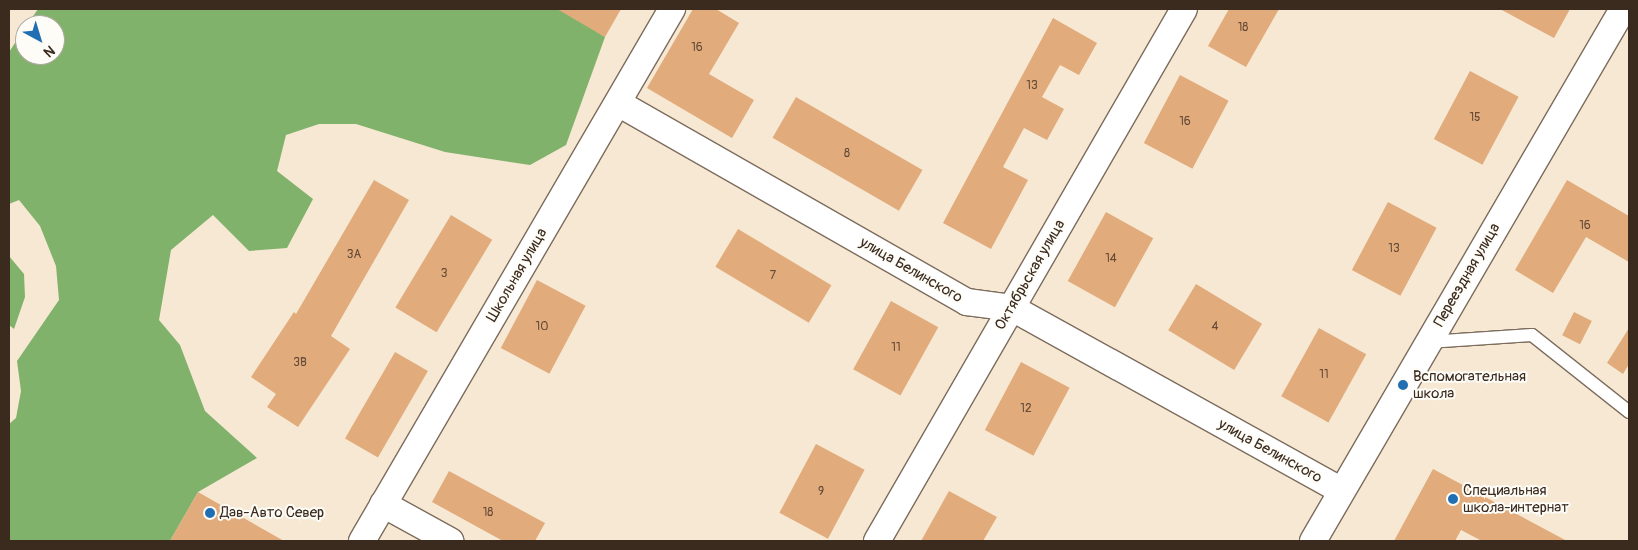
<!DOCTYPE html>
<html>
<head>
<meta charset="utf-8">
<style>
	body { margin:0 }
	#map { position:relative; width:1638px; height:550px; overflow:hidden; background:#f6e8d2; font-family:Pangolin,sans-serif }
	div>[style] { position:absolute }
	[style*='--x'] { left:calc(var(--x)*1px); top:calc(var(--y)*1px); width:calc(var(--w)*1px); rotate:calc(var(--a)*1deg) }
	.forest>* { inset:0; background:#81b26c }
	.building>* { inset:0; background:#e1ab7c; transform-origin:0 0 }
	.roads { filter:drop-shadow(1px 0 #7c6c5d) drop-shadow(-1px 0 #7c6c5d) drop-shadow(0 1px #7c6c5d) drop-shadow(0 -1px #7c6c5d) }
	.service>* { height:12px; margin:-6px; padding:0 6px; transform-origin:6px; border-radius:6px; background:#fff }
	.minor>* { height:26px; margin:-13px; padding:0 13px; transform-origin:13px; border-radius:13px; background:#fff }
	.dots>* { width:14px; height:14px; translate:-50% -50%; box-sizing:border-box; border:2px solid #fdfcf7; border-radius:50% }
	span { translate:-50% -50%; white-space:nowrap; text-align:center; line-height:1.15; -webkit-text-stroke:4px #fdfcf7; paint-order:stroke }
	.number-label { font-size:12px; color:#644a36 }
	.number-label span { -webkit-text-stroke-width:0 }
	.street-label { font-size:15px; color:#3b2a1e }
	.poi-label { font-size:15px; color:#3b2a1e }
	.left { translate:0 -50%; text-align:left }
	.frame { position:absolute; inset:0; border:10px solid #3b2a1e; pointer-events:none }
	.north { position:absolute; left:15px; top:15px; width:50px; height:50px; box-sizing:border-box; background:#fdfcf7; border:1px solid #afa8a0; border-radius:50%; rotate:141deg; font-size:14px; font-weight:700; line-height:20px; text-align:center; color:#3b2a1e }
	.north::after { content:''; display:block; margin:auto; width:18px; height:22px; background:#1f6fb2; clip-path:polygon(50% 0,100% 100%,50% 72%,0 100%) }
</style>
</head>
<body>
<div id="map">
	<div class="forest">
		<div style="clip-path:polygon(38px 9px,561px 9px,605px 37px,566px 145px,530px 165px,445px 152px,356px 124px,319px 124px,286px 135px,277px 171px,313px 199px,287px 248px,249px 251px,213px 215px,171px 250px,159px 320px,180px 345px,205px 411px,257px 458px,198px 492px,170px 541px,9px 541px,9px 424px,16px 418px,21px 391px,17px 361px,59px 300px,56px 266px,40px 226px,19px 200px,9px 204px,9px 52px,25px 28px,25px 55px,55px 55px,55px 25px,27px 25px)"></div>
		<div style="clip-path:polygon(9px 256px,24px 274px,25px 297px,14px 329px,9px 325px)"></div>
	</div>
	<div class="building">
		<div style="clip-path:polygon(557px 9px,621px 9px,605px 37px)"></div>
		<div style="clip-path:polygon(693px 9px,716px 9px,739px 23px,709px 74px,754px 100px,732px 138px,647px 88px)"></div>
		<div style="clip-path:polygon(1229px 9px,1279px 9px,1246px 67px,1208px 46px)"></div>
		<div style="clip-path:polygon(1500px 9px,1570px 9px,1554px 38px)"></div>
		<div style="clip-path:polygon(1053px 18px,1097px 43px,1079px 75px,1060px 65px,1042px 97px,1064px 109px,1047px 140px,1024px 128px,1003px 167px,1028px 180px,991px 249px,943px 223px)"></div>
		<div style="left:1470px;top:71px;width:55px;height:77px;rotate:28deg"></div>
		<div style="left:1180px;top:75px;width:55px;height:77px;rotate:28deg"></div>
		<div style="left:796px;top:97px;width:146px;height:47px;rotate:30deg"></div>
		<div style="clip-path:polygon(374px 180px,409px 200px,331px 336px,350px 349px,298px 427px,267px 407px,276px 394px,251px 377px,294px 312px,296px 314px)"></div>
		<div style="clip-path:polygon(1567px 180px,1629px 216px,1629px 262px,1586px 237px,1553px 293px,1515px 270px)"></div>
		<div style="left:1388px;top:202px;width:55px;height:77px;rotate:28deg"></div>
		<div style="left:1106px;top:212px;width:54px;height:79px;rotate:29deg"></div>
		<div style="left:451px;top:215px;width:48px;height:108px;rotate:31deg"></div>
		<div style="left:738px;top:229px;width:109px;height:44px;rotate:31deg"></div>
		<div style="left:537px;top:280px;width:55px;height:77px;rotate:28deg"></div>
		<div style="left:1196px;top:284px;width:77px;height:54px;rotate:31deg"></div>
		<div style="left:891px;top:301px;width:54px;height:78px;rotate:29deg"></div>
		<div style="left:1574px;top:312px;width:20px;height:26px;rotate:27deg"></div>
		<div style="left:1319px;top:328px;width:54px;height:78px;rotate:29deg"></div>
		<div style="clip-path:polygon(1629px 328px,1629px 364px,1623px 374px,1607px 363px)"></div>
		<div style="left:395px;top:352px;width:38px;height:100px;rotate:30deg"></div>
		<div style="left:1021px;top:362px;width:55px;height:77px;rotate:28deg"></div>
		<div style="left:816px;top:444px;width:55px;height:78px;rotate:28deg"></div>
		<div style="clip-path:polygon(1433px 469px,1567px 541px,1482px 541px,1461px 530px,1455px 541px,1394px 541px)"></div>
		<div style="clip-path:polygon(449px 471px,545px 523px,535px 541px,503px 541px,432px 502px)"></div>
		<div style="clip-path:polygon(949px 491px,997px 517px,983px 541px,921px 541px)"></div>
		<div style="clip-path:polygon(198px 492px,284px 541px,170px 541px)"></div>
	</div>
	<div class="roads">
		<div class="service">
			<div style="--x:1428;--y:342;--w:104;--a:-3.9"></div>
			<div style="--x:1532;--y:335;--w:124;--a:38.4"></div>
		</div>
		<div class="minor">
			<div style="--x:618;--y:103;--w:402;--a:29.7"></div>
			<div style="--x:967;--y:302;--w:45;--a:7.6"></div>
			<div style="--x:1012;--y:308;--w:377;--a:29"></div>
			<div style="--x:383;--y:504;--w:77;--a:28.9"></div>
			<div style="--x:362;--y:541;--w:616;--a:-59.77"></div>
			<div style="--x:877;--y:541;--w:614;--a:-60.01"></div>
			<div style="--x:1313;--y:541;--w:616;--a:-59.77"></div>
		</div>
	</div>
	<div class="dots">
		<div style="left:1403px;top:385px;background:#1f6fb2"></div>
		<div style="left:1453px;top:499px;background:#1f6fb2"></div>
		<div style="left:210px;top:513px;background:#1f6fb2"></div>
	</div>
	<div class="number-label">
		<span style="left:1243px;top:28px">18</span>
		<span style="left:697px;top:48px">16</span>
		<span style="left:1032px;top:86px">13</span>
		<span style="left:1475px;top:118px">15</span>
		<span style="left:1185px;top:122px">16</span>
		<span style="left:847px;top:154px">8</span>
		<span style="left:1585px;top:226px">16</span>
		<span style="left:1394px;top:249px">13</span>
		<span style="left:354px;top:255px">3А</span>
		<span style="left:1111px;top:259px">14</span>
		<span style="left:444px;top:274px">3</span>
		<span style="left:773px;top:276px">7</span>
		<span style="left:542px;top:327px">10</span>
		<span style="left:1215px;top:327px">4</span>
		<span style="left:896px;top:348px">11</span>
		<span style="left:300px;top:363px">3В</span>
		<span style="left:1324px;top:375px">11</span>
		<span style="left:1026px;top:409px">12</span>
		<span style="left:821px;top:492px">9</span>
		<span style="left:488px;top:513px">18</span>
	</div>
	<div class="street-label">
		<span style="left:911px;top:270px;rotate:30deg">улица Белинского</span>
		<span style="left:517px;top:275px;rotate:-60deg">Школьная улица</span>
		<span style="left:1030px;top:275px;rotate:-60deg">Октябрьская улица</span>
		<span style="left:1467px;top:275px;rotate:-60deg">Переездная улица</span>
		<span style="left:1270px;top:451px;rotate:29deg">улица Белинского</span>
	</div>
	<div class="poi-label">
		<span class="left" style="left:1413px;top:385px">Вспомогательная<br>школа</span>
		<span class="left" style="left:1463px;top:499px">Специальная<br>школа-интернат</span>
		<span class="left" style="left:220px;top:513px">Дав-Авто Север</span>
	</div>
	<div class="frame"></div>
	<div class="north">N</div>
</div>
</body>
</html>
